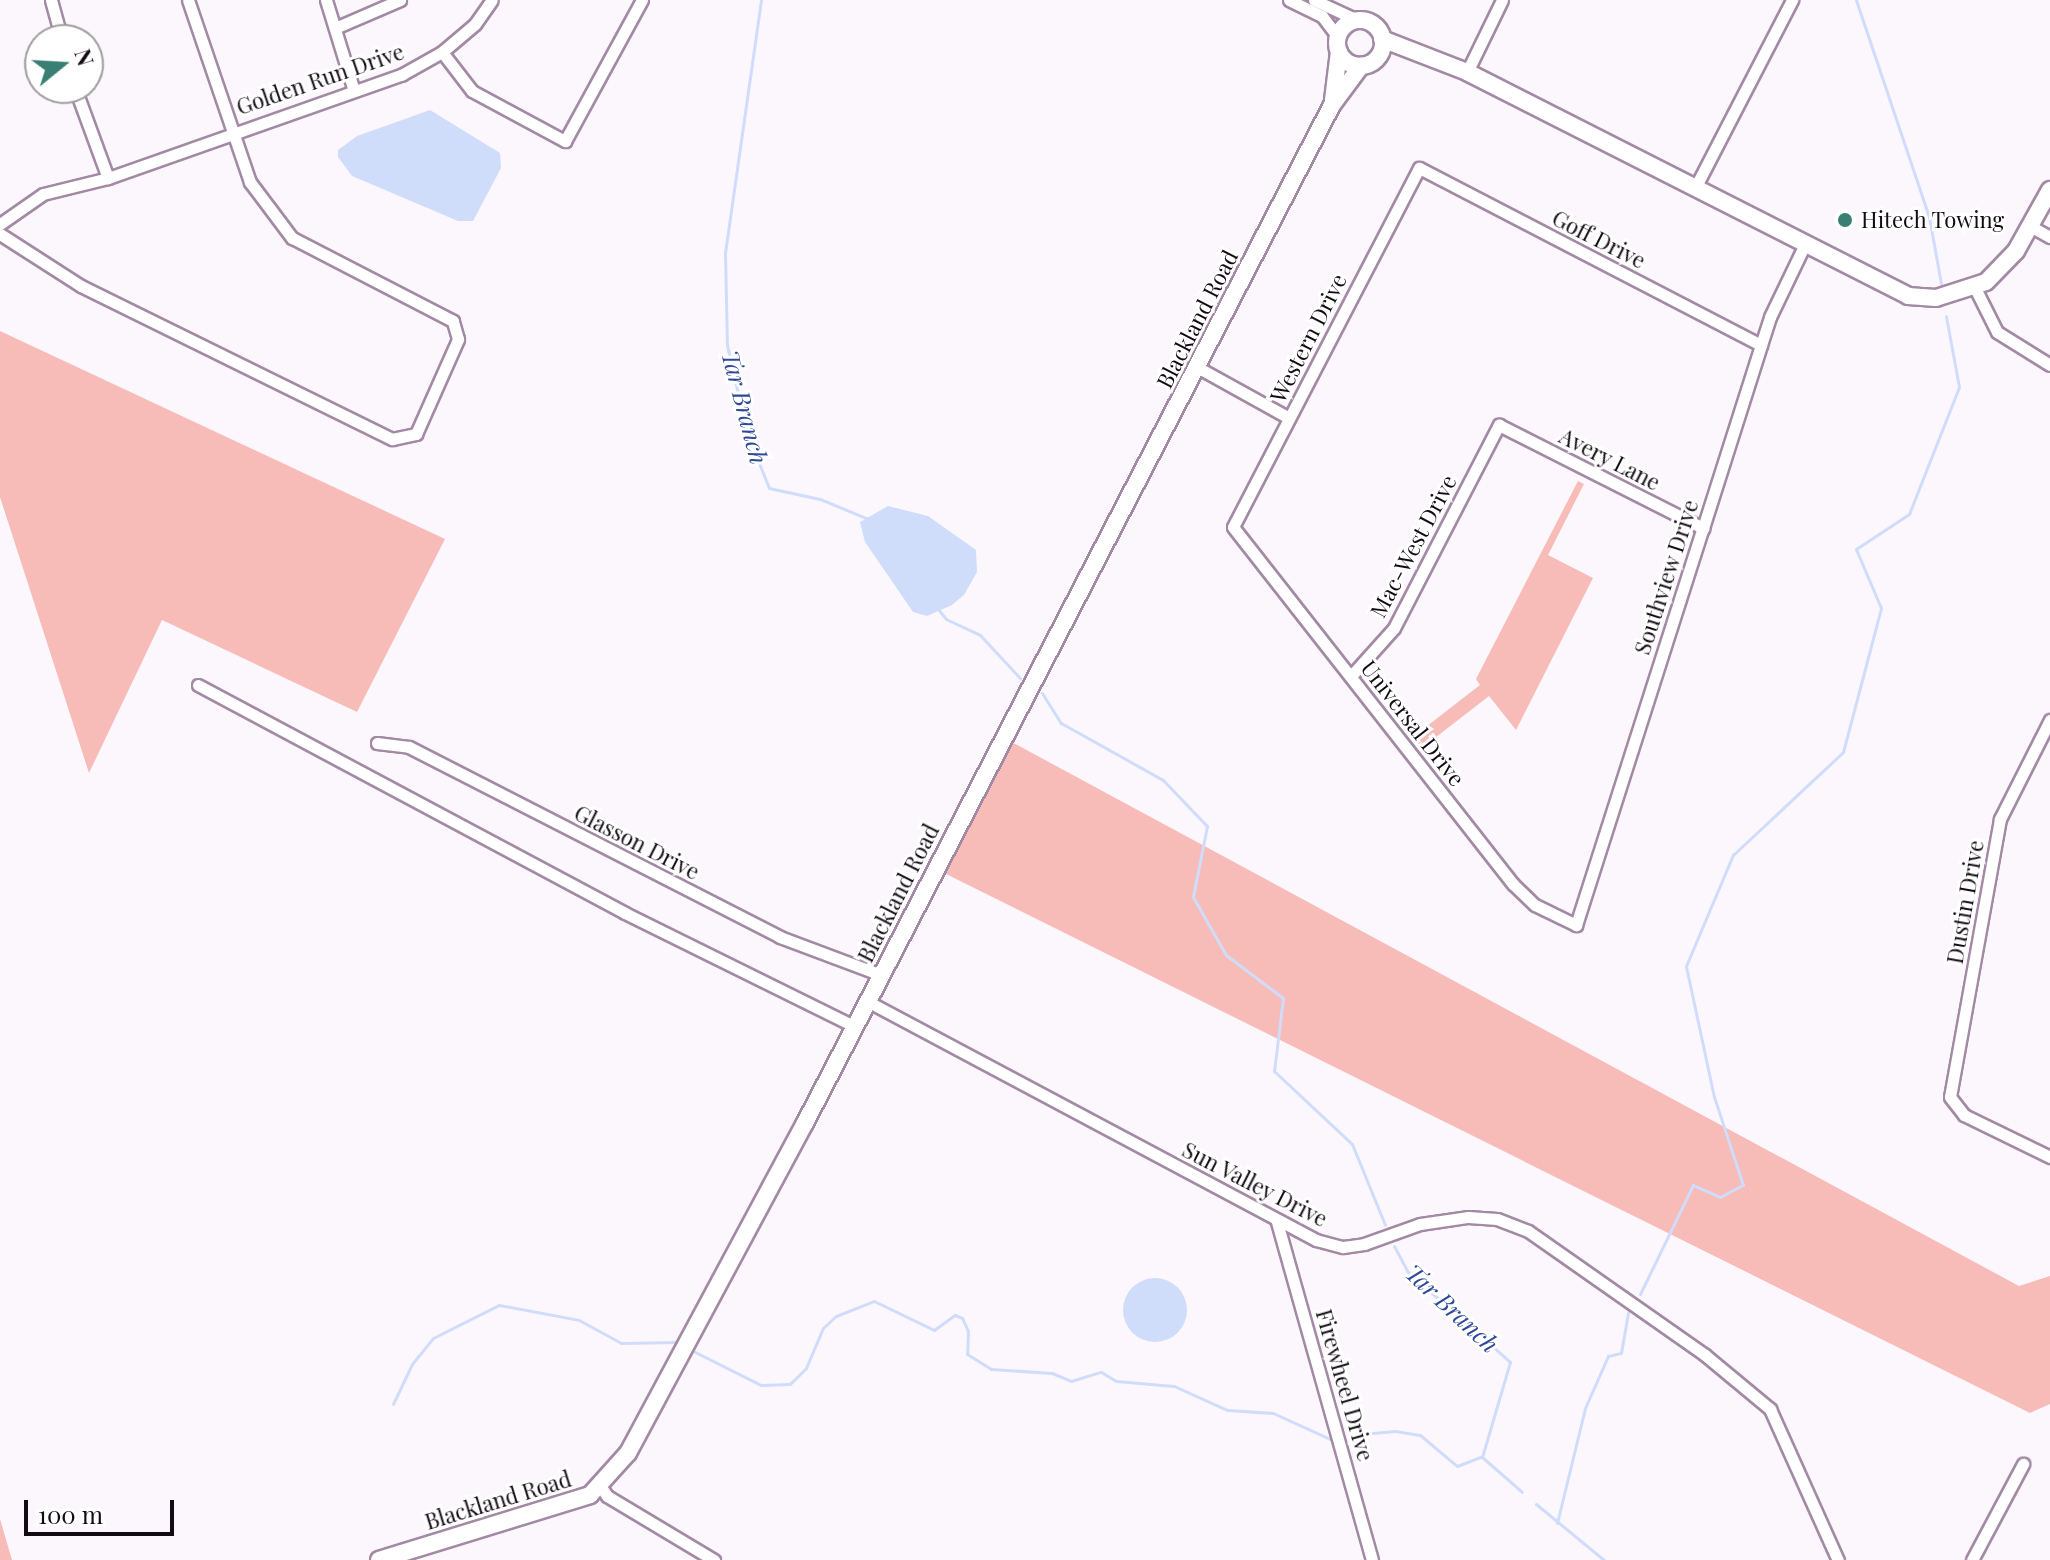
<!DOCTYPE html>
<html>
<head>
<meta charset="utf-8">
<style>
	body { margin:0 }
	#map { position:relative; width:2050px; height:1560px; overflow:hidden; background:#fcf7fd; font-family:"Playfair Display",serif }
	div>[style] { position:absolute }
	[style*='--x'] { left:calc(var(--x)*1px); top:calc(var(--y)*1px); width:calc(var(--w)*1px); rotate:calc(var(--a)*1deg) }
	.green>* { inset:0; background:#f7bbb8 }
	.water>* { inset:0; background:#d0ddfa }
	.round { border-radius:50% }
	.stream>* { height:3px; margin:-1.5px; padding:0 1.5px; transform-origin:1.5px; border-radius:1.5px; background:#d0ddfa }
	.roads { filter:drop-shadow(2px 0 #a38aa4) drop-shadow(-2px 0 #a38aa4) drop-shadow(0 2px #a38aa4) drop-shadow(0 -2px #a38aa4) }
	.street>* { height:11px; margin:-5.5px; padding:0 5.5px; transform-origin:5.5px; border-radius:5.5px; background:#fff }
	.secondary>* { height:16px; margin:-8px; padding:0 8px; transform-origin:8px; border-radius:8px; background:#fff }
	.secondary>.ring { margin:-8px; padding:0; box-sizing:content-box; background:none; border:16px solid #fff; border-radius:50% }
	.dots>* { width:22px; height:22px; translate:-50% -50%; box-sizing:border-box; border:4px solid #fff; border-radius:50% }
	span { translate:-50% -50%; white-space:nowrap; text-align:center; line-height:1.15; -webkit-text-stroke:6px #fff; paint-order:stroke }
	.street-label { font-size:22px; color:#130a14 }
	.poi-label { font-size:22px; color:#130a14 }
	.left { translate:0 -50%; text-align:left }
	.water-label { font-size:24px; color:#2f4898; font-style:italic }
	.north { position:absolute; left:24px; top:24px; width:80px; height:80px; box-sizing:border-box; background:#fff; border:2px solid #a19da1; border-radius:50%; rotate:72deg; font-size:22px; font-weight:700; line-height:32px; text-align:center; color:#130a14 }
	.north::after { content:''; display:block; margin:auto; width:28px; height:36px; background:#3a7f74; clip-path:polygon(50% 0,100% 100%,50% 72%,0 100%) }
	.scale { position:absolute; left:24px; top:1500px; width:150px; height:36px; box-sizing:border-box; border:4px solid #130a14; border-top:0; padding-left:10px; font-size:24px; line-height:28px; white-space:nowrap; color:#130a14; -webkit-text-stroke:6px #fff; paint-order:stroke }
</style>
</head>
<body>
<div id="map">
	<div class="green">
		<div style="clip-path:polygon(0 331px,445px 539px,357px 712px,162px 620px,89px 773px,0 497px)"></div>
		<div style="clip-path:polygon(1578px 481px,1584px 484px,1548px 555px,1593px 578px,1516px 730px,1489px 696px,1422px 748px,1413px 737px,1480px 685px,1476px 679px)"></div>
		<div style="clip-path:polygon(995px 733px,2019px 1286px,2050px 1276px,2050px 1404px,2030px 1413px,930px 866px)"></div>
		<div style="clip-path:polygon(0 1519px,12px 1560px,0 1560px)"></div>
	</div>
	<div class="water">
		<div style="clip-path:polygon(430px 110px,500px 153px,501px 168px,473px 221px,458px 221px,352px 176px,338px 157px,338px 150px,357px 136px)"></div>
		<div style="clip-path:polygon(888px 506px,928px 516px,976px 550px,977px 572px,964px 595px,952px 605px,927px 616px,913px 612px,865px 542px,860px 522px)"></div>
		<div class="round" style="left:1123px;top:1278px;width:64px;height:64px"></div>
	</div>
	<div class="stream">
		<div style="--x:761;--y:0;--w:255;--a:98.1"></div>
		<div style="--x:725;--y:252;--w:93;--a:88.8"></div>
		<div style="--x:727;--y:345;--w:90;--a:77.2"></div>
		<div style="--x:747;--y:433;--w:59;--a:68.2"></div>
		<div style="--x:769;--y:488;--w:52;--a:12.2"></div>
		<div style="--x:820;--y:499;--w:50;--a:22.4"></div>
		<div style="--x:1856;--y:0;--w:229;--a:71.4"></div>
		<div style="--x:1929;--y:217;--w:68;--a:79.8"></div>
		<div style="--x:938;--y:609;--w:13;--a:51"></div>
		<div style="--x:946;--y:619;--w:38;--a:25"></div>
		<div style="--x:980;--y:635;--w:59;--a:47.1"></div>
		<div style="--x:1042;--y:693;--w:36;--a:58"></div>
		<div style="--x:1061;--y:723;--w:117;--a:29.2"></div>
		<div style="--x:1163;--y:780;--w:64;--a:46.3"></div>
		<div style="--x:1207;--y:826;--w:72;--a:101.2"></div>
		<div style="--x:1193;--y:897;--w:67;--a:60.4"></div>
		<div style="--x:1226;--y:955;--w:71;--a:37"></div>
		<div style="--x:1283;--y:998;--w:74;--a:97"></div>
		<div style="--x:1274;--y:1071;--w:107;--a:43.1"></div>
		<div style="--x:1352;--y:1144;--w:87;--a:67.8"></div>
		<div style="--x:1394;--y:1246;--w:30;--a:62"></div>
		<div style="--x:1408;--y:1272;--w:136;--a:41.4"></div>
		<div style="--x:1510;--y:1362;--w:99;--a:106.4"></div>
		<div style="--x:1482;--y:1457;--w:53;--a:41.2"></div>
		<div style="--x:1640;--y:1294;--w:121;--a:-64.1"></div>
		<div style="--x:1693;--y:1185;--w:30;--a:24"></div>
		<div style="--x:1720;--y:1197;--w:26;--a:-28"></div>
		<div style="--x:1743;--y:1185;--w:93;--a:-108.2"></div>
		<div style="--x:1714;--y:1097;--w:134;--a:-102.1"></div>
		<div style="--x:1686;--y:966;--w:121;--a:-67.1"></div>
		<div style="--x:1733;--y:855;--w:151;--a:-43.1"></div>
		<div style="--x:1843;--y:752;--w:149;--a:-75.2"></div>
		<div style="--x:1881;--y:608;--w:64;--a:-113"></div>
		<div style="--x:1856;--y:549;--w:64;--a:-33.4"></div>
		<div style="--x:1909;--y:514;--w:136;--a:-68.5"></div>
		<div style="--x:1959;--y:387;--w:72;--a:-100.4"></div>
		<div style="--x:695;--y:1352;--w:74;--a:26.6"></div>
		<div style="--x:761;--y:1385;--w:29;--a:-2"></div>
		<div style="--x:790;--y:1384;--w:23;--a:-45"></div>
		<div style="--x:806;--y:1368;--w:43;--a:-67"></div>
		<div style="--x:823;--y:1328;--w:18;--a:-43"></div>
		<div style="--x:836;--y:1316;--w:41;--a:-21.5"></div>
		<div style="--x:874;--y:1301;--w:67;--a:25.8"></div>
		<div style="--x:934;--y:1330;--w:26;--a:-36"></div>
		<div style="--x:955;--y:1315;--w:8;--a:23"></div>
		<div style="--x:962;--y:1318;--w:14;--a:65"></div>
		<div style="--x:968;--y:1331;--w:23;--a:92"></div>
		<div style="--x:967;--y:1354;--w:28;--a:32"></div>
		<div style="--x:991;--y:1369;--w:61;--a:3.8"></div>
		<div style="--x:1052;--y:1373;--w:21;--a:23"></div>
		<div style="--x:1071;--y:1381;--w:31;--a:-17"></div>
		<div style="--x:1101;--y:1372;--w:17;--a:31"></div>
		<div style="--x:1116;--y:1381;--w:58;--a:4.9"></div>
		<div style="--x:1174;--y:1386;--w:58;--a:24.4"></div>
		<div style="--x:1227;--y:1410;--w:46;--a:3.7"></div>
		<div style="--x:1273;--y:1413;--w:63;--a:24.5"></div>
		<div style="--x:393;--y:1404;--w:44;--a:-64.6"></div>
		<div style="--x:412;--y:1364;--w:33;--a:-51"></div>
		<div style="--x:433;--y:1338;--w:74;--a:-26.6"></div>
		<div style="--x:499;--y:1305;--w:81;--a:10.6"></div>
		<div style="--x:579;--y:1320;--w:48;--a:28.7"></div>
		<div style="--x:621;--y:1343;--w:55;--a:-1"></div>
		<div style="--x:1351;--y:1435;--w:44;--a:-5.2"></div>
		<div style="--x:1395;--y:1431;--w:25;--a:9"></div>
		<div style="--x:1420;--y:1435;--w:48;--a:40"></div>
		<div style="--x:1457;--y:1466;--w:26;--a:-21"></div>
		<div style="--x:1536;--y:1504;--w:88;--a:39.5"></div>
		<div style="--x:1557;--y:1523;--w:118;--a:-76.3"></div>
		<div style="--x:1585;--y:1408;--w:57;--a:-66.1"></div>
		<div style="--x:1608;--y:1356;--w:13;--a:-13"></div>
		<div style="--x:1621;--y:1353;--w:41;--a:-80.1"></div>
	</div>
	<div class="roads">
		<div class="street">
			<div style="--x:51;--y:0;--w:41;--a:74.6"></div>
			<div style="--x:326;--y:0;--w:95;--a:72.9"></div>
			<div style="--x:1289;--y:0;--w:37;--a:26"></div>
			<div style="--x:1322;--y:16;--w:26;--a:53"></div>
			<div style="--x:1314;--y:0;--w:47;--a:24.9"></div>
			<div style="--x:335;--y:28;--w:71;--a:-23.3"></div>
			<div style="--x:442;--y:52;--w:49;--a:52.4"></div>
			<div style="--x:472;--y:91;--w:106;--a:28.3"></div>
			<div style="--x:565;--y:141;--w:161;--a:-61.4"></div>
			<div style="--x:1467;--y:72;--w:80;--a:-64.1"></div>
			<div style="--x:75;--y:88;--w:96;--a:69.9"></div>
			<div style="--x:1695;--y:188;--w:212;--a:-62.7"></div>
			<div style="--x:0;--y:224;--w:52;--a:-34.9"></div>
			<div style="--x:43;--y:194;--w:67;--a:-13.8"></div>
			<div style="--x:108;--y:178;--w:311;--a:-19.4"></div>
			<div style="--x:401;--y:75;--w:47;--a:-29.3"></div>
			<div style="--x:442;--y:52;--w:43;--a:-40.3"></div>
			<div style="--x:475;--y:24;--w:29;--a:-55"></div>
			<div style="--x:2030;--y:226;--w:23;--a:29"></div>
			<div style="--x:0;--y:234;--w:96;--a:32.7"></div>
			<div style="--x:81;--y:286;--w:347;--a:26.2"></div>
			<div style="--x:392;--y:439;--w:25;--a:-12"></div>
			<div style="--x:416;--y:434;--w:104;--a:-66.1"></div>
			<div style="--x:458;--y:339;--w:19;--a:-106"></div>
			<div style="--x:453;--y:321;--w:181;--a:-152.7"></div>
			<div style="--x:292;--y:238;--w:70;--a:-126.9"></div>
			<div style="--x:250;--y:182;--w:192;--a:-108.8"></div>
			<div style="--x:1975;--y:288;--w:49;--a:63.4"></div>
			<div style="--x:1997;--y:332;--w:62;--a:31.9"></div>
			<div style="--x:1761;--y:345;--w:385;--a:-152.6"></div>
			<div style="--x:1419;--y:168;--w:404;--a:117.4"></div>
			<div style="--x:1233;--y:527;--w:454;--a:51.9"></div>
			<div style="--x:1513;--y:884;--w:30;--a:44"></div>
			<div style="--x:1535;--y:905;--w:46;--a:26"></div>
			<div style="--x:1576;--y:925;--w:417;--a:-72.3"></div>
			<div style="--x:1703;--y:528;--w:192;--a:-72.4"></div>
			<div style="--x:1761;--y:345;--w:29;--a:-72"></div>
			<div style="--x:1770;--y:317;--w:79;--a:-64.4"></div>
			<div style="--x:1197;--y:367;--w:105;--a:29"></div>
			<div style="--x:1351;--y:676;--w:64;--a:-48.1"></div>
			<div style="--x:1394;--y:628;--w:229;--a:-62.7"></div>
			<div style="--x:1499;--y:425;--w:229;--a:26.8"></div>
			<div style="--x:198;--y:685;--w:484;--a:28.1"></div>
			<div style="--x:625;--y:913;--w:255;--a:26.3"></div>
			<div style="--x:2050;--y:720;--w:111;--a:116.8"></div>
			<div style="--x:2000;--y:819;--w:282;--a:100.2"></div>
			<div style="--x:1950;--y:1097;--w:23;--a:52"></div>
			<div style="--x:1964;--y:1115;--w:96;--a:26"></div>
			<div style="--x:377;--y:743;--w:32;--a:7"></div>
			<div style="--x:409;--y:747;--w:417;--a:27.1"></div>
			<div style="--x:780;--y:937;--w:108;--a:20.6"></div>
			<div style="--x:867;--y:1001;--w:509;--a:28.03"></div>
			<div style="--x:1316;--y:1240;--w:28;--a:15"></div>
			<div style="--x:1343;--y:1247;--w:21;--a:-8"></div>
			<div style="--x:1364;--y:1244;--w:59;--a:-19.7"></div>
			<div style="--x:1420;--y:1224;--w:49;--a:-8.3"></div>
			<div style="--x:1468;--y:1217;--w:29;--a:4"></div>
			<div style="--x:1497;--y:1219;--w:33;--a:21"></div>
			<div style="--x:1528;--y:1231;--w:216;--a:35"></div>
			<div style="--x:1705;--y:1355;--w:85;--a:39.7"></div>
			<div style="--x:1770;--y:1409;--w:166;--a:65.8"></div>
			<div style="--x:1277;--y:1222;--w:351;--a:74.3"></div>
			<div style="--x:601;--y:1487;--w:11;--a:56"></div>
			<div style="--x:607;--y:1496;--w:125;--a:30.9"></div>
			<div style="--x:1972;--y:1560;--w:109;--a:-62"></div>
		</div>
		<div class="secondary">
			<div class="ring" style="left:1337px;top:20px;width:30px;height:30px"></div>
			<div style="--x:1382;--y:39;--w:91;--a:21.2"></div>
			<div style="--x:1467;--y:72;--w:495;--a:26.9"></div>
			<div style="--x:1908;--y:296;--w:28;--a:4"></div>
			<div style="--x:1936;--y:298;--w:52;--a:-17.7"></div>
			<div style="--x:1986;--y:282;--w:43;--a:-45.9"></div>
			<div style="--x:2016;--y:251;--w:70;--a:-60.9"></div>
			<div style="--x:1333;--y:100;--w:49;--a:-83"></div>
			<div style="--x:379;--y:1560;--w:221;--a:-17.1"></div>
			<div style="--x:590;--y:1495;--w:57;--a:-47.9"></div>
			<div style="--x:628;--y:1453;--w:374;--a:-61.8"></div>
			<div style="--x:805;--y:1123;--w:1146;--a:-62.63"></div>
			<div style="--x:1332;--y:105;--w:49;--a:-53.4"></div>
		</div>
	</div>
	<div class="dots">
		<div style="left:1845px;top:220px;background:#3a7f74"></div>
	</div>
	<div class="street-label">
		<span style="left:320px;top:79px;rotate:-19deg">Golden Run Drive</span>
		<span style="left:1599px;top:239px;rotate:27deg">Goff Drive</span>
		<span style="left:1197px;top:319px;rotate:-63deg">Blackland Road</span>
		<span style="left:1308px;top:338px;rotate:-63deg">Western Drive</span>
		<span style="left:1610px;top:459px;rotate:27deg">Avery Lane</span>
		<span style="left:1413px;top:546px;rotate:-62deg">Mac-West Drive</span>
		<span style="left:1666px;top:577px;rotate:-72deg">Southview Drive</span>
		<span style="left:1413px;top:723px;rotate:52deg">Universal Drive</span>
		<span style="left:637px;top:842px;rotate:27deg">Glasson Drive</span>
		<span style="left:898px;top:893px;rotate:-63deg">Blackland Road</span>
		<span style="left:1965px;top:902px;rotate:-80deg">Dustin Drive</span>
		<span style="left:1255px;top:1184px;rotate:27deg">Sun Valley Drive</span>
		<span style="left:1345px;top:1385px;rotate:74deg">Firewheel Drive</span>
		<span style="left:498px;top:1500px;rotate:-17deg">Blackland Road</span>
	</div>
	<div class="poi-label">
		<span class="left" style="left:1861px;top:220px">Hitech Towing</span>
	</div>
	<div class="water-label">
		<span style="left:745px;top:407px;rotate:75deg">Tar Branch</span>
		<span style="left:1452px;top:1308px;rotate:43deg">Tar Branch</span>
	</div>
	<div class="north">N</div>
	<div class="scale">100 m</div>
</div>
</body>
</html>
